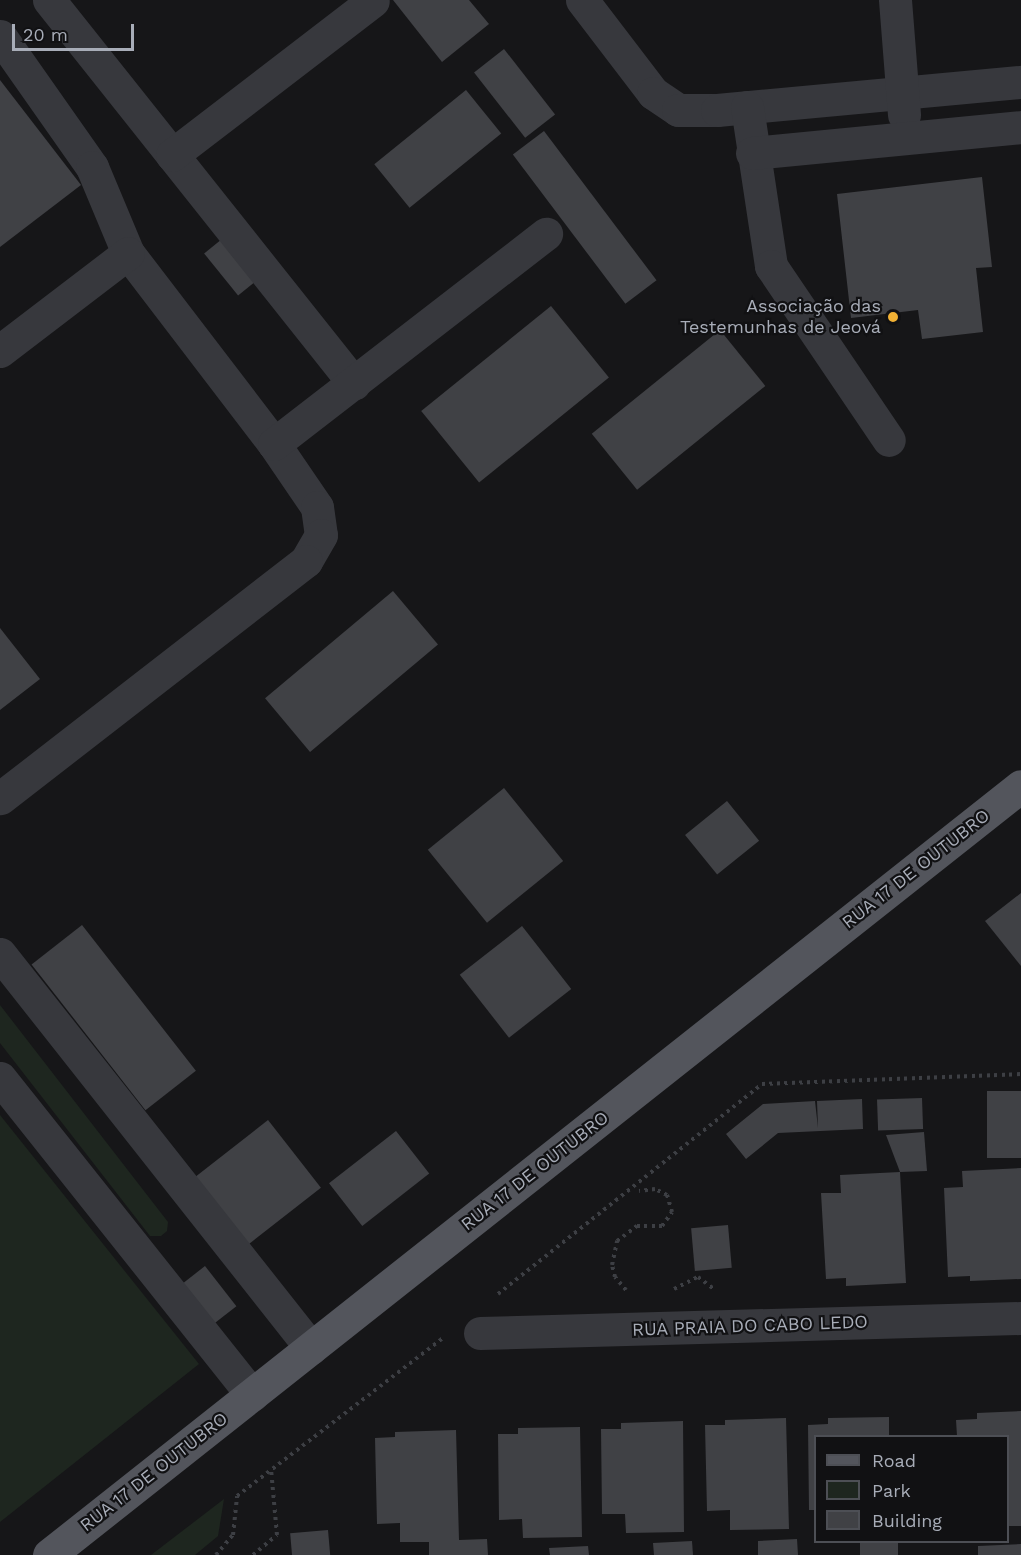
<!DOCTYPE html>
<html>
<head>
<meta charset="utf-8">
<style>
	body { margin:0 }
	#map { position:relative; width:1021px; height:1555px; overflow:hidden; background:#161618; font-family:"Work Sans",sans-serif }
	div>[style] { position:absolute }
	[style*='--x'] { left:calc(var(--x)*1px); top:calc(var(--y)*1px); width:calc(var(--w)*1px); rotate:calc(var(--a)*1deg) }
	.green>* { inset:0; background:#1e261f }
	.building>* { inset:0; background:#404145; transform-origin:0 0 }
	.path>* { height:4px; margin-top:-2px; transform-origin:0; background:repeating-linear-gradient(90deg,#3d3f44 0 3px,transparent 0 7.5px) }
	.minor>* { height:33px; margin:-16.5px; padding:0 16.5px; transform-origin:16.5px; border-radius:16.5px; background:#37383d }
	.major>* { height:33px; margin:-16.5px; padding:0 16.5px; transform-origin:16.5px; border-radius:16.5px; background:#53555c }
	.dots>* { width:16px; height:16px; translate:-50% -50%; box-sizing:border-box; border:3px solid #111113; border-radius:50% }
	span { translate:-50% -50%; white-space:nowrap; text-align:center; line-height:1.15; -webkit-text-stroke:4.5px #111113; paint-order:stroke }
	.poi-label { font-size:18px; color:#a8adb8 }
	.right { translate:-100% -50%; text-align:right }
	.street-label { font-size:18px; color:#a8adb8 }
	.legend { position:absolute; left:814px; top:1435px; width:195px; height:108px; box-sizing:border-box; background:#111113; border:2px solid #4d4f55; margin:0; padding:8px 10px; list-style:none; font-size:18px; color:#a8adb8 }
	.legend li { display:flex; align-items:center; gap:12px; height:30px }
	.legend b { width:30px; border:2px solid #4d4f55 }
	.scale { position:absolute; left:12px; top:24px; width:122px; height:27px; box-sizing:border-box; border:3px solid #a8adb8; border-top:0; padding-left:8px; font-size:18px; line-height:21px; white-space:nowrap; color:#a8adb8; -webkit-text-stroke:4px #111113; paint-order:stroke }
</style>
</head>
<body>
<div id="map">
	<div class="green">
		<div style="clip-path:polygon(0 1005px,168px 1222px,167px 1231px,161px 1236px,150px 1236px,0 1043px)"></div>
		<div style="clip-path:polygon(0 1115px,199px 1364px,0 1522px)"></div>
		<div style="clip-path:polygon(224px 1499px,218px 1536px,195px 1555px,151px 1555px)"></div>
	</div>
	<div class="building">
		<div style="clip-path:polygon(393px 0,469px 0,489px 24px,442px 62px)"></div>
		<div style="left:504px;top:49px;width:83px;height:38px;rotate:52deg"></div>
		<div style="clip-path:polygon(0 80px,81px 185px,0 247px)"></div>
		<div style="left:466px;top:90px;width:56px;height:118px;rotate:51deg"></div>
		<div style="left:544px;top:131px;width:187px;height:39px;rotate:53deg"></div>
		<div style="clip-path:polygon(982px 177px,992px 267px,976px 268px,983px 332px,922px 339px,918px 310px,851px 318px,837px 194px)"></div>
		<div style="left:222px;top:239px;width:54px;height:23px;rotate:51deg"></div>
		<div style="left:551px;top:306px;width:92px;height:167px;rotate:51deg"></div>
		<div style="left:720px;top:330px;width:72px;height:165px;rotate:51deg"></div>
		<div style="left:393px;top:591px;width:70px;height:167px;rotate:50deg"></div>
		<div style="clip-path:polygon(0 628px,40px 679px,0 710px)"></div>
		<div style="left:504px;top:788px;width:94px;height:98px;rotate:51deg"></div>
		<div style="left:727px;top:801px;width:51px;height:54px;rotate:51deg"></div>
		<div style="clip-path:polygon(1021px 893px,1021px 966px,985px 921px)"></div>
		<div style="left:82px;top:925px;width:185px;height:64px;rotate:52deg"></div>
		<div style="left:522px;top:926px;width:80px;height:79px;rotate:52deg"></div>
		<div style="left:1021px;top:1091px;width:67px;height:34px;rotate:90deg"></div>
		<div style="left:922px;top:1098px;width:31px;height:45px;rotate:88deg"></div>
		<div style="clip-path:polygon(862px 1099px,863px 1129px,778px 1133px,746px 1159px,726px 1134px,763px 1104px,815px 1101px,818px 1128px,817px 1101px)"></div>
		<div style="left:268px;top:1120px;width:86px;height:103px;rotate:52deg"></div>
		<div style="left:396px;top:1131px;width:54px;height:85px;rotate:52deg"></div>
		<div style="clip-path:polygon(924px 1132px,927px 1171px,900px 1172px,886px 1135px)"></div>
		<div style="clip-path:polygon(1021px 1168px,1021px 1279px,970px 1281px,970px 1276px,948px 1277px,944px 1188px,963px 1187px,962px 1171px)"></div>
		<div style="clip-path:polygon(900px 1172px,906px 1283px,846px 1286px,846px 1278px,826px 1279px,821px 1193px,841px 1193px,840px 1175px)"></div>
		<div style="left:728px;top:1225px;width:43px;height:37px;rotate:85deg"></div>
		<div style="left:205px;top:1266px;width:51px;height:38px;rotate:52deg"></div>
		<div style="clip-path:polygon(1021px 1411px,1021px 1526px,1008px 1526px,1008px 1436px,957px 1436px,956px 1420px,977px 1419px,977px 1413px)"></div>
		<div style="clip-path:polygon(889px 1417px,889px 1436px,816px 1436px,816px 1510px,809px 1510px,808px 1425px,828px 1424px,828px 1418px)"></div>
		<div style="clip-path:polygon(786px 1418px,789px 1529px,730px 1530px,730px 1510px,707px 1511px,705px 1425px,725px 1425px,725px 1420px)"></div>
		<div style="clip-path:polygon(683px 1421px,684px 1532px,626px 1533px,625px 1514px,602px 1514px,601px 1429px,621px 1429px,621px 1423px)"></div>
		<div style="clip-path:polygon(580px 1427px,582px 1537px,523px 1538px,522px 1519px,499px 1520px,498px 1434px,518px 1434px,518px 1428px)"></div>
		<div style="clip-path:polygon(456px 1430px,459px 1540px,487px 1539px,488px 1555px,429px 1555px,429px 1542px,400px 1542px,400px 1523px,377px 1524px,375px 1438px,395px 1437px,395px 1432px)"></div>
		<div style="left:328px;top:1530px;width:25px;height:38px;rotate:85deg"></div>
		<div style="clip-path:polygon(797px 1539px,798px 1555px,758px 1555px,758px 1541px)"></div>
		<div style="clip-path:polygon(692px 1541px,693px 1555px,654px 1555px,653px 1543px)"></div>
		<div style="left:860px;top:1542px;width:38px;height:13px"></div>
		<div style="clip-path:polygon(1021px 1544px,1021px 1555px,978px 1555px,978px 1546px)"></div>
		<div style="clip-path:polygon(588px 1546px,589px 1555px,550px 1555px,549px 1548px)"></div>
	</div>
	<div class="path">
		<div style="--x:674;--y:1289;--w:27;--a:-27"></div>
		<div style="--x:698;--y:1277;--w:20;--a:37"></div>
		<div style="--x:626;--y:1290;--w:17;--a:-130"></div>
		<div style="--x:615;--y:1277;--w:12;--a:-104"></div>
		<div style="--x:612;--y:1265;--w:25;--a:-78"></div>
		<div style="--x:617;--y:1241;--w:25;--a:-37"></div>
		<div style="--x:637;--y:1226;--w:25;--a:0"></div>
		<div style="--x:662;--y:1226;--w:17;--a:-54"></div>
		<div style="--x:672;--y:1212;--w:18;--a:-106"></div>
		<div style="--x:667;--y:1195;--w:13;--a:-153"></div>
		<div style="--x:655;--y:1189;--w:16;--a:173"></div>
		<div style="--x:498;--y:1294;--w:337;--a:-38.5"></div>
		<div style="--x:762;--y:1084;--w:259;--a:-2.2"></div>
		<div style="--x:216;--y:1555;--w:26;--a:-50"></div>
		<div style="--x:233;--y:1535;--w:39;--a:-84"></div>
		<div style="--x:237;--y:1496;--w:260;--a:-37.5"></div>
		<div style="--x:253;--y:1555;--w:31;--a:-40"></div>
		<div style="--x:277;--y:1535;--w:66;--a:-95.2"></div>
	</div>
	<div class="minor">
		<div style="--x:49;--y:0;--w:490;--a:51.5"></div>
		<div style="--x:582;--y:0;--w:117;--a:52.6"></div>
		<div style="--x:653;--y:93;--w:30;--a:34"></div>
		<div style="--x:678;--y:110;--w:39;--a:0"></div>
		<div style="--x:717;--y:110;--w:305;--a:-5.3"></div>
		<div style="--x:895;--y:0;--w:115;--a:85.5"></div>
		<div style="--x:0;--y:36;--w:160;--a:54.9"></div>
		<div style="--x:92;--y:167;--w:93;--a:67.3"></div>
		<div style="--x:128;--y:253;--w:240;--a:52.6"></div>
		<div style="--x:274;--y:444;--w:76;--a:55.7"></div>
		<div style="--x:317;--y:507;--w:28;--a:82"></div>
		<div style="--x:321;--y:535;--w:30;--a:120"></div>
		<div style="--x:306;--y:561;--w:387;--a:142.2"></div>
		<div style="--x:747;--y:107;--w:161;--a:81.4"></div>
		<div style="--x:771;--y:266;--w:210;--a:55.9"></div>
		<div style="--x:752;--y:153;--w:270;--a:-5.5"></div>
		<div style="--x:172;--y:155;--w:253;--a:-37.5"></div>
		<div style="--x:0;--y:351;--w:161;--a:-37.4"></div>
		<div style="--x:274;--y:444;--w:344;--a:-37.7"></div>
		<div style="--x:0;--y:954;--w:502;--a:51.71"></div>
		<div style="--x:0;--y:1078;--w:405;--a:51.5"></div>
		<div style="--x:480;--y:1333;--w:541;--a:-1.59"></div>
	</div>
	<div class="major">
		<div style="--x:49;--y:1555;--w:1239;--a:-38.35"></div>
	</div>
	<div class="dots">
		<div style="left:893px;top:317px;background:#f2b134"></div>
	</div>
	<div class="poi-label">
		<span class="right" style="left:881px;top:317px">Associação das<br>Testemunhas de Jeová</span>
	</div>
	<div class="street-label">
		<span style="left:916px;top:869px;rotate:-38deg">RUA 17 DE OUTUBRO</span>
		<span style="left:535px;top:1171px;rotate:-38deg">RUA 17 DE OUTUBRO</span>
		<span style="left:750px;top:1326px;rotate:-2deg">RUA PRAIA DO CABO LEDO</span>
		<span style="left:154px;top:1472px;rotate:-38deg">RUA 17 DE OUTUBRO</span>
	</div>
	<ul class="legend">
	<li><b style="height:8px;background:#53555c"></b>Road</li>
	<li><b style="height:16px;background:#1e261f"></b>Park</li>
	<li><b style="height:16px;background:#404145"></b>Building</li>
	</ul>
	<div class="scale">20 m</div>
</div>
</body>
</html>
